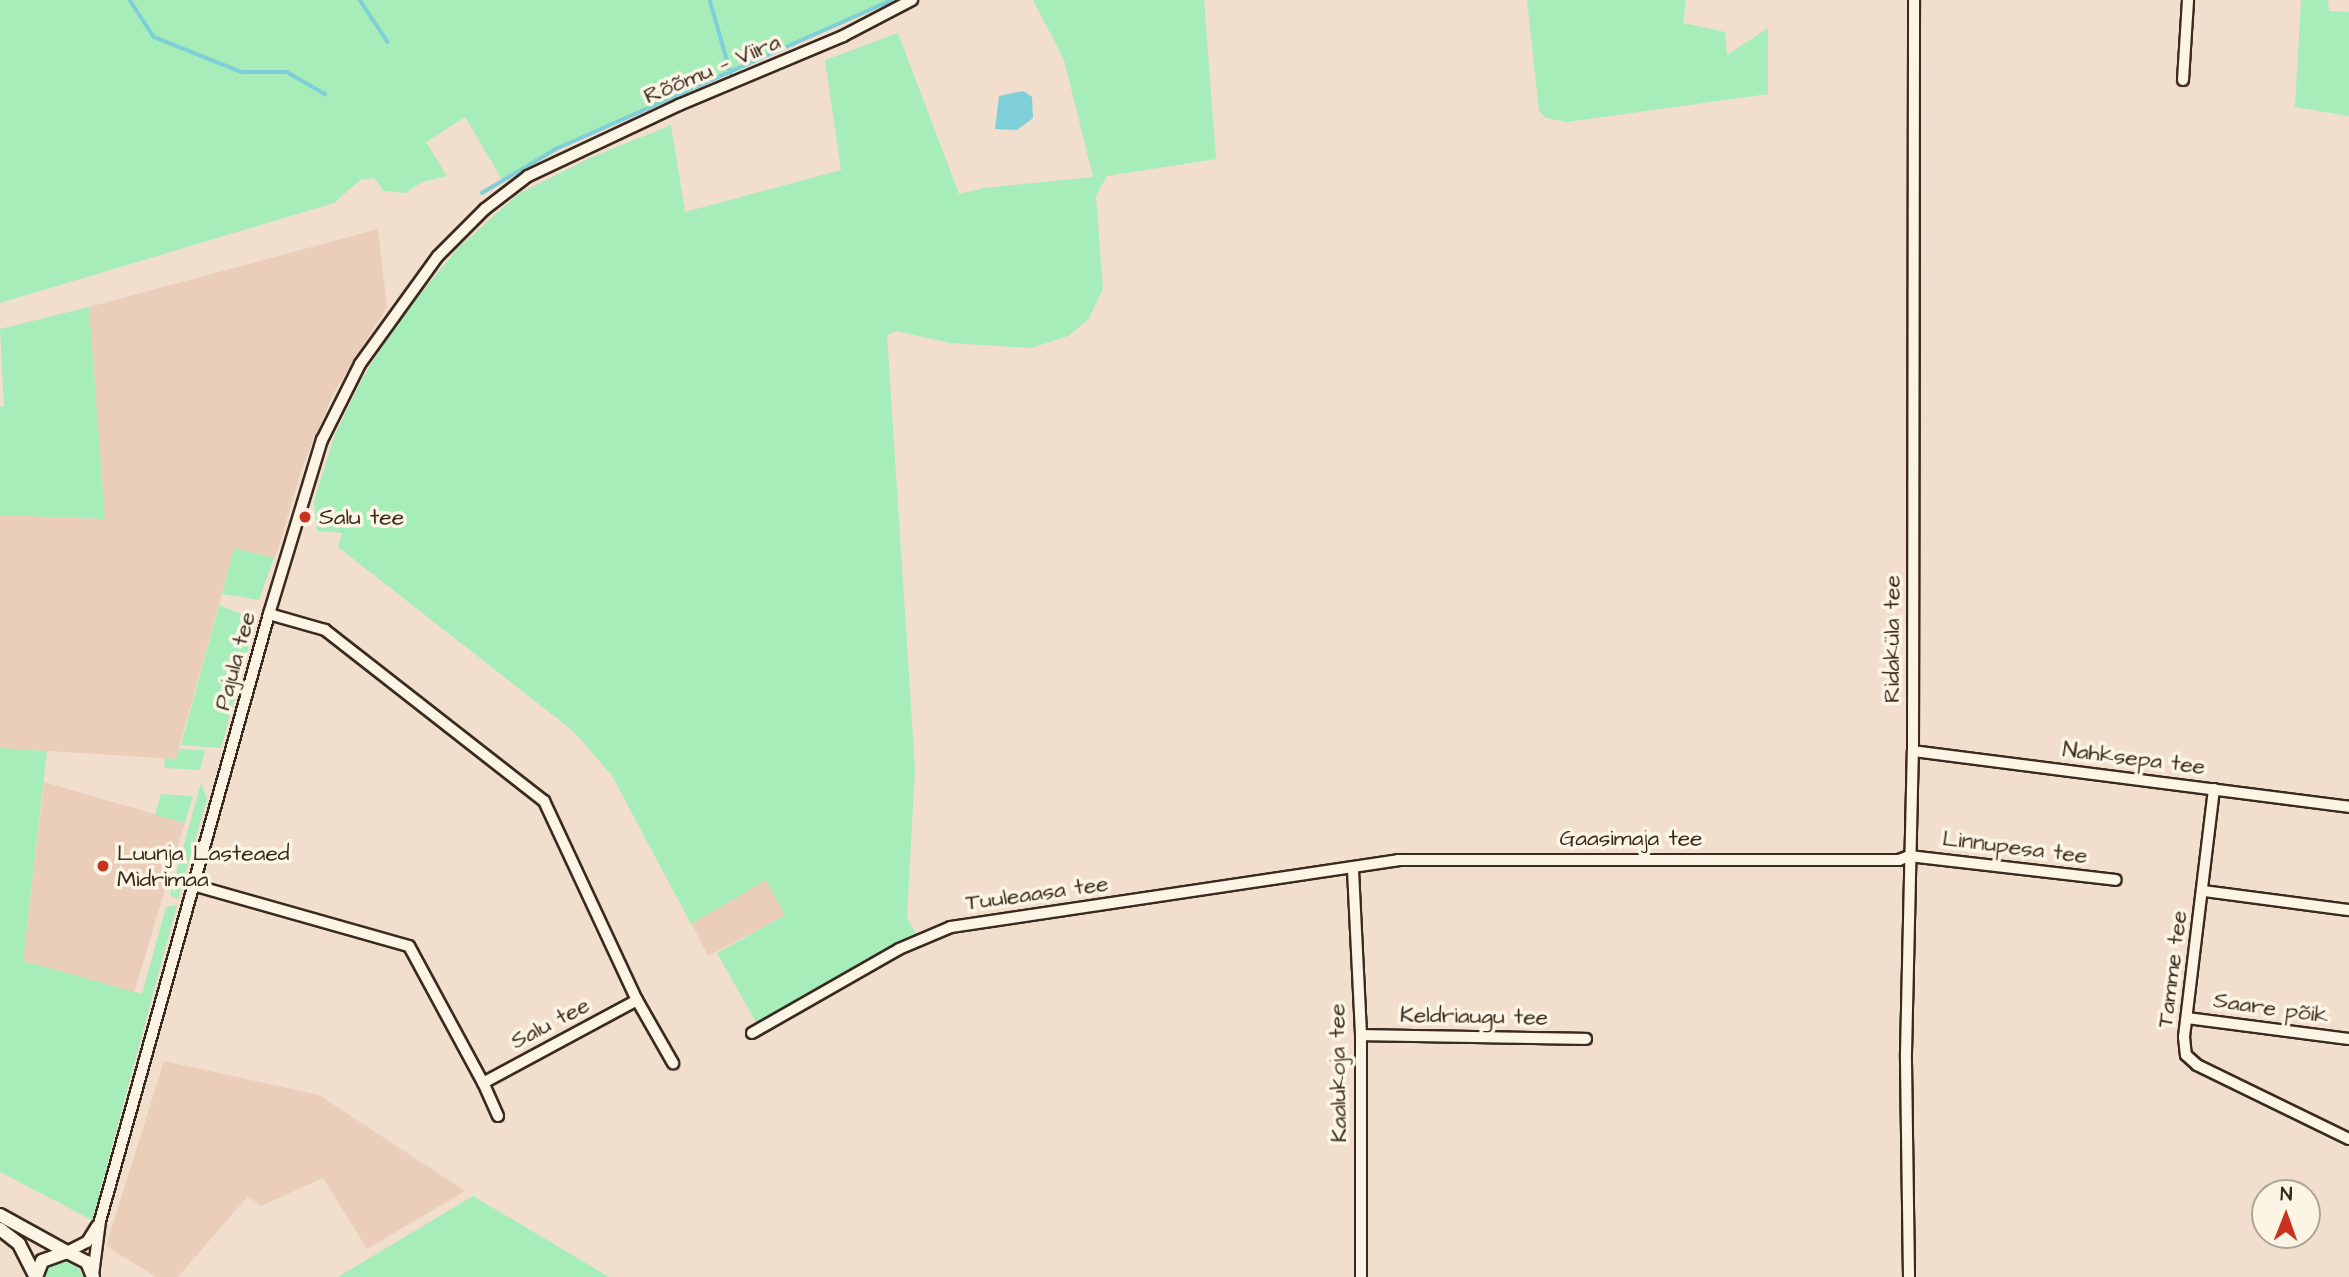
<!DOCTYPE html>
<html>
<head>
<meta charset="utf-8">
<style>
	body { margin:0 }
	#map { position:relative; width:2349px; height:1277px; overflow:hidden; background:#f2decc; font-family:"Architects Daughter",sans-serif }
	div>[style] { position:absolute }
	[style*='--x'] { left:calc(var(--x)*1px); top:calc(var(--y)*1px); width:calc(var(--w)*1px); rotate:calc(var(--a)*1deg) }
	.built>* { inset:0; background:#ebceba; transform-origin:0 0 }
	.green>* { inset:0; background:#a6edb9 }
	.water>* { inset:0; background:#7ecfd7 }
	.stream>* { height:3.5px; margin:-1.75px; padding:0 1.75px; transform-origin:1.75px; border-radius:1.75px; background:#7ecfd7 }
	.roads { filter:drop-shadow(2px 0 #3b2a1e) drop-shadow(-2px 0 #3b2a1e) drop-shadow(0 2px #3b2a1e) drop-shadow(0 -2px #3b2a1e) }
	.minor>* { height:10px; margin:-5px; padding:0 5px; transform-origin:5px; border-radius:5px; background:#fcf5e5 }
	.major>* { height:12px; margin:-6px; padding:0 6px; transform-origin:6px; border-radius:6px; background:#fcf5e5 }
	.dots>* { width:19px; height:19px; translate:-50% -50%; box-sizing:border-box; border:4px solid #fcf5e5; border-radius:50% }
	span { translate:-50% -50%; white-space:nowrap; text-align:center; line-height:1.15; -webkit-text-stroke:7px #fcf5e5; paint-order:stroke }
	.street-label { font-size:23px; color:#3b2a1e }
	.poi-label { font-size:23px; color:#3b2a1e }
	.left { translate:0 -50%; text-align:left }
	.north { position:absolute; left:2251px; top:1179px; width:70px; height:70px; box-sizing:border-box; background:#fcf5e5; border:2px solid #afa495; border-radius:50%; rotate:1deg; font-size:19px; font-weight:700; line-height:28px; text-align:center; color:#3b2a1e }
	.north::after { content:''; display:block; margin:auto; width:24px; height:32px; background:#c8321e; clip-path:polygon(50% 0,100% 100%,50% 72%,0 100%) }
</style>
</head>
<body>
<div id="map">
	<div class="built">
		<div style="clip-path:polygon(378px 229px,387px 307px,333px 394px,302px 468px,277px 553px,274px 558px,234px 549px,176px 759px,0 748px,0 515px,105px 519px,89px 307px)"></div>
		<div style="clip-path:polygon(44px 782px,185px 823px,134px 993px,23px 961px)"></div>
		<div style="left:766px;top:879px;width:41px;height:87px;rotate:62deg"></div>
		<div style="clip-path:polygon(164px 1061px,319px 1095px,465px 1191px,367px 1249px,323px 1178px,261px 1206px,248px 1196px,178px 1277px,156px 1277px,106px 1246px)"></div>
	</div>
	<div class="green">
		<div style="clip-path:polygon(0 0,893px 0,556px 149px,503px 181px,465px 117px,426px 142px,447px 176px,422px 182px,405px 193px,384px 191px,374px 178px,360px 180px,334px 203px,0 303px)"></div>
		<div style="clip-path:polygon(1033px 0,1204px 0,1216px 159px,1107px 176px,1096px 196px,1103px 289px,1088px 320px,1068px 336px,1031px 348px,950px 343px,896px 331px,887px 335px,915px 768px,907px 918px,919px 938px,760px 1029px,717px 953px,785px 915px,766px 880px,691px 924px,611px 774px,572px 730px,338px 547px,342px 533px,317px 531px,314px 501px,335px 434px,363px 377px,400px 318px,458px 248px,518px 194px,592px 157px,671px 125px,685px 212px,841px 170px,825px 60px,898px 33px,959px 194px,984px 188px,1093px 177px,1064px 60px)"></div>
		<div style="clip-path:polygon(1527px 0,1686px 0,1683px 23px,1725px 32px,1727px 55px,1768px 28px,1768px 94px,1567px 122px,1546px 118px,1539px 111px)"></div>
		<div style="clip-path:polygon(2301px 0,2328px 0,2329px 11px,2349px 12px,2349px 116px,2295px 107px)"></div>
		<div style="clip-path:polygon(89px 307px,105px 519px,0 515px,0 407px,4px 406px,0 329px)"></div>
		<div style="clip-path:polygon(234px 548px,274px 558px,259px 600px,222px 594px)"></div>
		<div style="clip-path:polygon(219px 605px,250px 617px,253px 630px,221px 748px,181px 745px)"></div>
		<div style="clip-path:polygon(0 748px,47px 751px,23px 961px,142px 994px,166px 907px,177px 905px,92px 1220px,0 1172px)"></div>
		<div style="clip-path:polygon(179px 749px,205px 750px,200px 770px,164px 768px,165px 758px,176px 759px)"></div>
		<div style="clip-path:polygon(201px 783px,207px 799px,178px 899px,170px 895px)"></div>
		<div style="clip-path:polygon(161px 794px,193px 796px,185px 823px,155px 815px)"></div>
		<div style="clip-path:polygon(473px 1196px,609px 1277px,338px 1277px)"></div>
		<div style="clip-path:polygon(57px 1259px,74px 1263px,85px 1277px,45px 1277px,45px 1265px)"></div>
	</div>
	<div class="water">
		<div style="clip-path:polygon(1023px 91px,1032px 97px,1033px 118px,1017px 130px,995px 129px,999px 96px)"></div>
	</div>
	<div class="stream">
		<div style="--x:130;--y:0;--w:44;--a:57"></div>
		<div style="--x:154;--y:37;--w:95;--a:21.7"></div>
		<div style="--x:242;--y:72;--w:45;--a:0"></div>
		<div style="--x:287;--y:72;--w:44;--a:30.1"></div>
		<div style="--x:360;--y:0;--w:50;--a:56.3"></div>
		<div style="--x:710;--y:0;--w:76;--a:74"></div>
		<div style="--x:482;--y:193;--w:86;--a:-30.7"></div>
		<div style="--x:556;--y:149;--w:368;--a:-23.9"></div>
	</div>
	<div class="roads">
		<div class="minor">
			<div style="--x:2183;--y:80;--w:80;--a:-86.4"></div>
			<div style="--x:269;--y:614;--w:58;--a:15.9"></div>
			<div style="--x:325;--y:630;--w:278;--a:38"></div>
			<div style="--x:544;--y:801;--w:220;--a:65"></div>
			<div style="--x:637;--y:1000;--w:73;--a:60.3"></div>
			<div style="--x:1913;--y:751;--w:440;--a:7.3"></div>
			<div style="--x:2214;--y:789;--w:250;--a:96.9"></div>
			<div style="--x:2184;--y:1037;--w:18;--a:84"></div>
			<div style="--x:2186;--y:1055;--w:15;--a:42"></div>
			<div style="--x:2197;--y:1065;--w:169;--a:26"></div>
			<div style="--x:1353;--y:870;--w:165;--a:87.2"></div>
			<div style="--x:1361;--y:1035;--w:242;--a:90"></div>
			<div style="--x:193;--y:885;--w:224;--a:15.8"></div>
			<div style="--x:409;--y:946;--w:156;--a:61.6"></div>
			<div style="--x:2204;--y:891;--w:146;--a:7.5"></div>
			<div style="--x:2187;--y:1018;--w:163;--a:7.4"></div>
			<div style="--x:752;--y:1033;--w:169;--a:-29.7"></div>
			<div style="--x:899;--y:949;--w:56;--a:-22.9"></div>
			<div style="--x:951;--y:927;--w:452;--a:-8.5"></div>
			<div style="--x:1398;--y:860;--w:501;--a:0"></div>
			<div style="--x:1899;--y:860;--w:11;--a:-22"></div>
			<div style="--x:1909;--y:856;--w:208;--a:6.6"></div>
			<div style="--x:1361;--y:1035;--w:225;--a:1"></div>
			<div style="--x:498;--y:1116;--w:36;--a:-114"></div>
			<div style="--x:483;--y:1083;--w:175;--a:-28.3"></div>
			<div style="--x:67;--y:1252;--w:22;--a:-27"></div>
			<div style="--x:87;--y:1242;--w:19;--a:-58"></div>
			<div style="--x:93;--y:1275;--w:54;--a:-82.6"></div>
			<div style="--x:100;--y:1221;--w:630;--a:-74.44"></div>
			<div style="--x:269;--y:614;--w:182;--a:-73.1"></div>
			<div style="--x:322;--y:440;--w:85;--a:-63.4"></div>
			<div style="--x:360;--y:364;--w:133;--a:-54.2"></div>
			<div style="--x:438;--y:256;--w:66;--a:-45"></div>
			<div style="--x:485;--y:209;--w:54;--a:-37.5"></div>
			<div style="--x:528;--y:176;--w:167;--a:-25.2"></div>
			<div style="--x:679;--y:105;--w:178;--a:-22.8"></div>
			<div style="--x:843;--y:36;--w:78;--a:-27.6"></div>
			<div style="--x:1909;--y:1277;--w:224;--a:-90.8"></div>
			<div style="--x:1906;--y:1053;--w:302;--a:-88.7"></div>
			<div style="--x:1913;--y:751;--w:751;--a:-89.92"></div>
		</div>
		<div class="major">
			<div style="--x:0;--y:1215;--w:77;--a:28.9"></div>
			<div style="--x:0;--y:1229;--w:24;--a:38"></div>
			<div style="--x:19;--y:1244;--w:37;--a:63"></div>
			<div style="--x:36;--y:1277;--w:17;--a:-69"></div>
			<div style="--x:42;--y:1261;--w:27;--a:-20"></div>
			<div style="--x:67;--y:1252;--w:22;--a:27"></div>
			<div style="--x:87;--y:1262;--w:16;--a:68"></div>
		</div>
	</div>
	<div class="dots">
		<div style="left:305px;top:517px;background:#c8321e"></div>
		<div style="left:103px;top:866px;background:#c8321e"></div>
	</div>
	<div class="street-label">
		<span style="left:712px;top:69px;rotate:-23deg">Rõõmu — Viira</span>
		<span style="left:1892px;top:639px;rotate:-90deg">Ridaküla tee</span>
		<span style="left:235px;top:661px;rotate:-75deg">Pajula tee</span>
		<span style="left:2134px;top:758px;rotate:7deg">Nahksepa tee</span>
		<span style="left:1631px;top:838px">Gaasimaja tee</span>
		<span style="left:2015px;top:847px;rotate:7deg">Linnupesa tee</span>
		<span style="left:1037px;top:893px;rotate:-8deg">Tuuleaasa tee</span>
		<span style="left:2172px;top:969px;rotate:-83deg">Tamme tee</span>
		<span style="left:2271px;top:1008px;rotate:8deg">Saare põik</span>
		<span style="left:1474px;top:1016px;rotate:1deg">Keldriaugu tee</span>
		<span style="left:550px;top:1023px;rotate:-28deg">Salu tee</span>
		<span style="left:1338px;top:1073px;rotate:-91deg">Kaalukoja tee</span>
	</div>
	<div class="poi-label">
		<span class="left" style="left:319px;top:517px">Salu tee</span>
		<span class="left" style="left:117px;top:866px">Luunja Lasteaed<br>Midrimaa</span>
	</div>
	<div class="north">N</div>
</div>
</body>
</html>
